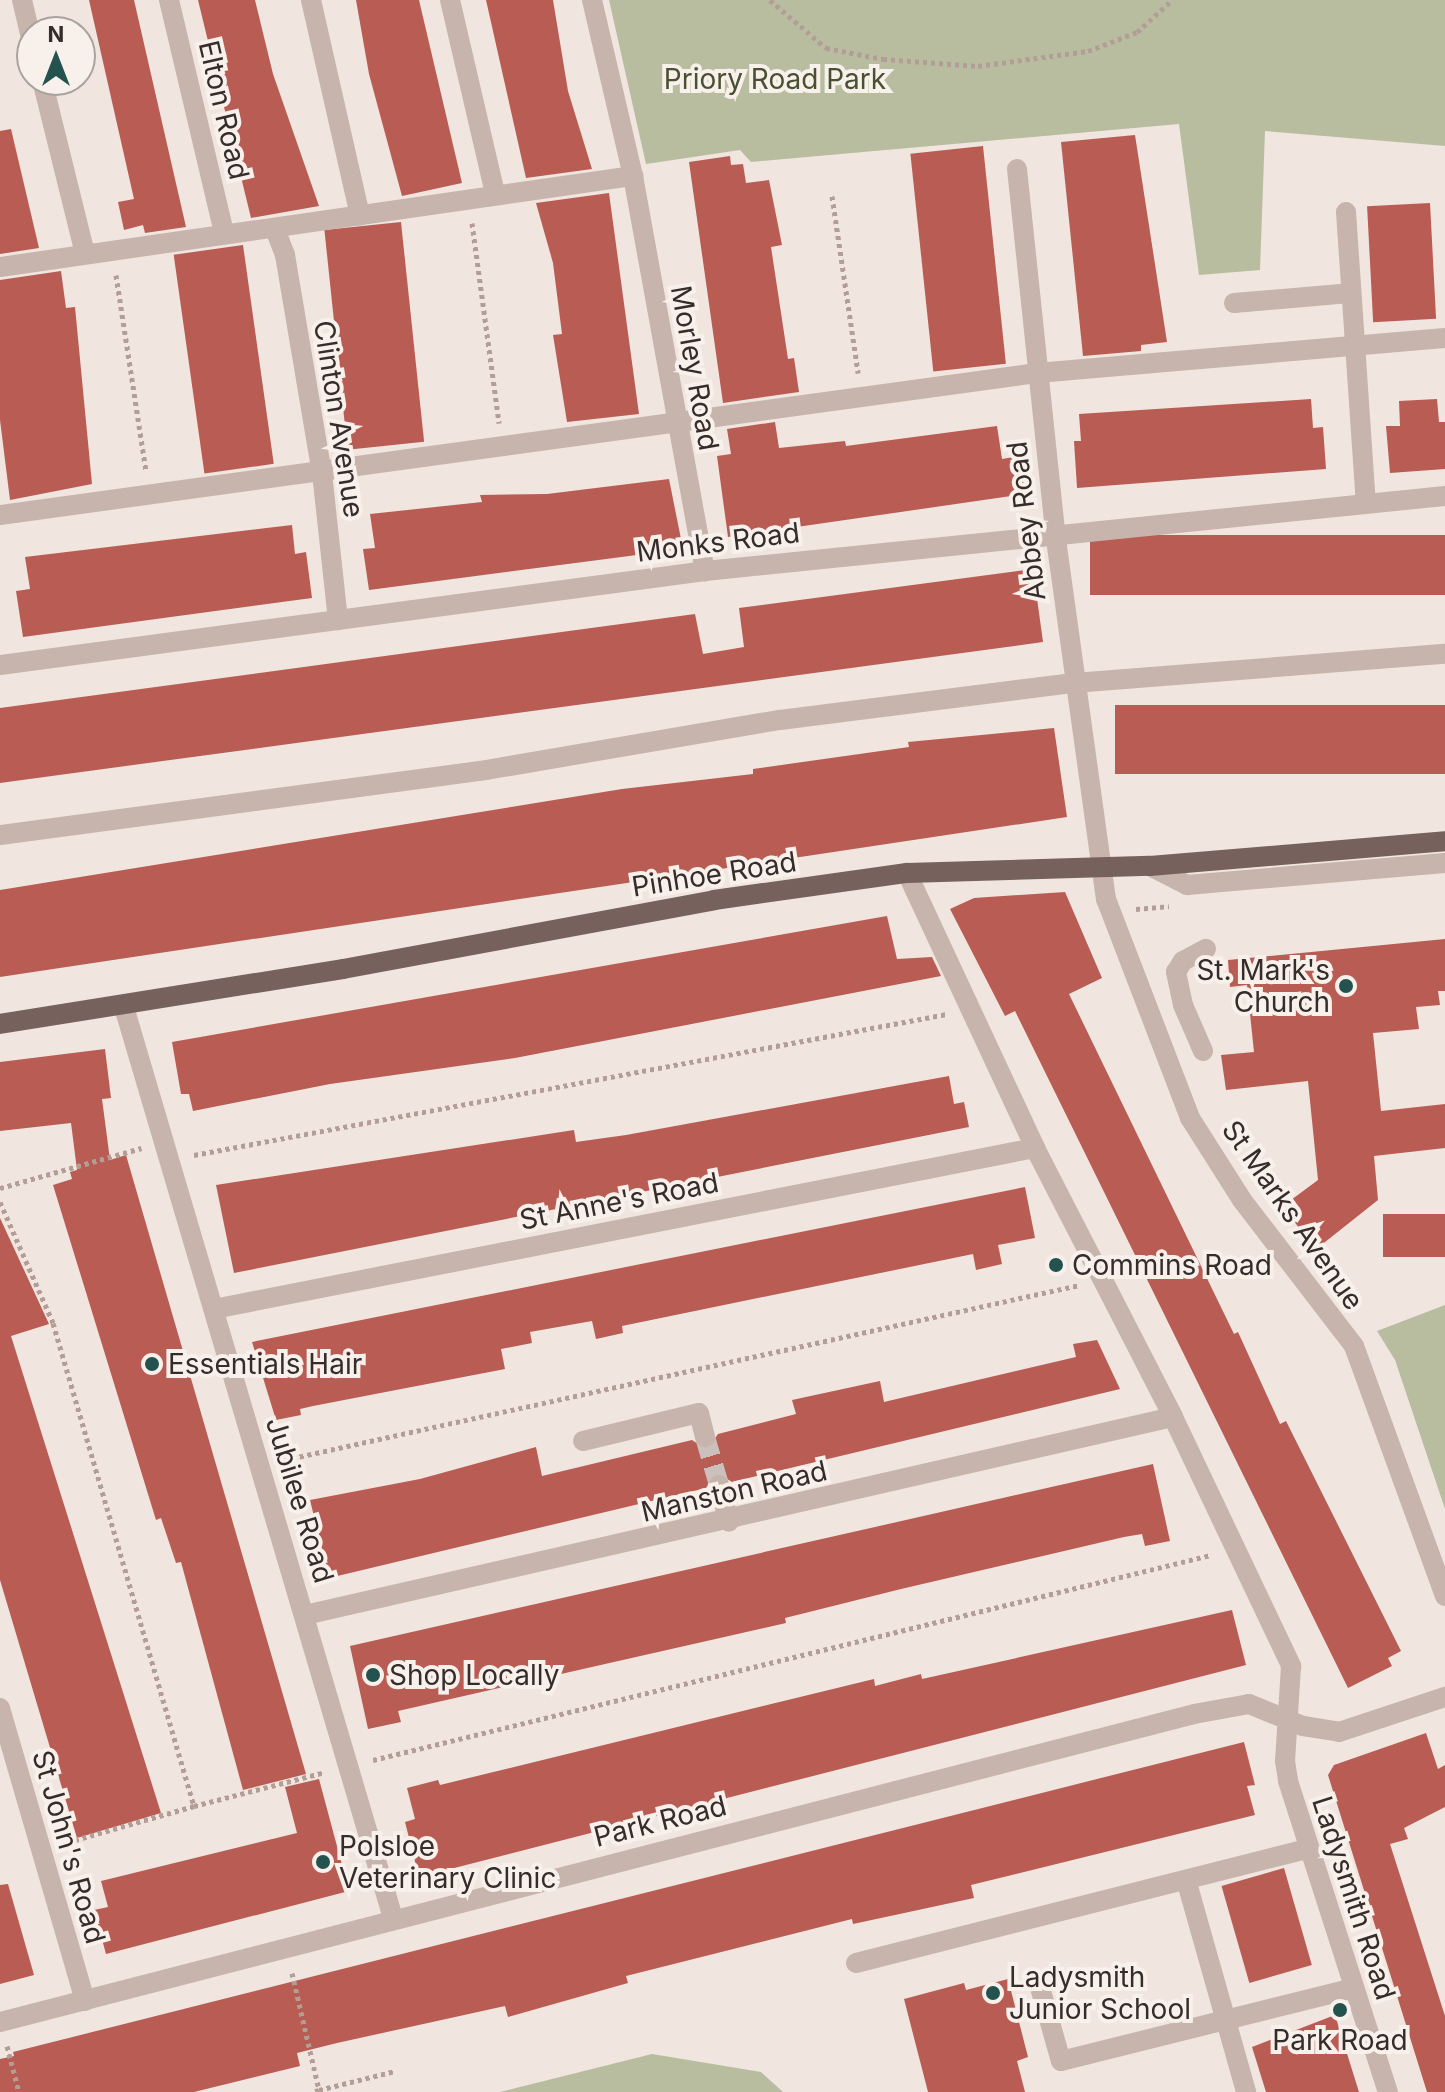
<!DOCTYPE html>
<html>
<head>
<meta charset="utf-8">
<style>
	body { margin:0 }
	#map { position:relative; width:1445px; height:2092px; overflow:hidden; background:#f0e5df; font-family:Inter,sans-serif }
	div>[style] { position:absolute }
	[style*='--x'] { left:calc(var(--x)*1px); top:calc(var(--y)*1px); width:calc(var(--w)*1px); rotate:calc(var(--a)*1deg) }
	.green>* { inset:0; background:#b8bda0 }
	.building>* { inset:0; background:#b85c54; transform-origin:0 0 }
	.minor-tunnel>* { height:20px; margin-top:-10px; transform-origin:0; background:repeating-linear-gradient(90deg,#cbc0bb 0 20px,transparent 0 30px) }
	.path>* { height:5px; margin-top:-2.5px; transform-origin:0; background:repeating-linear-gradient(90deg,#b29e96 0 4px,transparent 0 8px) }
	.minor>* { height:20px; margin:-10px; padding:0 10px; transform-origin:10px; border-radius:10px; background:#c7b4ac }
	.major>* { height:20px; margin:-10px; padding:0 10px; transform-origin:10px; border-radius:10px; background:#76615d }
	.dots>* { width:22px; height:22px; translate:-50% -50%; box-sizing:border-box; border:4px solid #f8f0eb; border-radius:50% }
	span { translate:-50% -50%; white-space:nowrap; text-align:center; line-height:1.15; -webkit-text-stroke:8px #f8f0eb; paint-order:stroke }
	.park-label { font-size:28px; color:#4a5130 }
	.street-label { font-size:28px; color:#362c2a }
	.poi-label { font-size:28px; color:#362c2a }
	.right { translate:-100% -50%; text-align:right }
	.left { translate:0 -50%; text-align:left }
	.north { position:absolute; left:16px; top:16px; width:80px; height:80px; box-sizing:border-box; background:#f8f0eb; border:2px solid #aaa29e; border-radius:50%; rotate:0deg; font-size:22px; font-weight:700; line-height:32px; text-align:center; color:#362c2a }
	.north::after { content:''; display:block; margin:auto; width:28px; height:36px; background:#24524e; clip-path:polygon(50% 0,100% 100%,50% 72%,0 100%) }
</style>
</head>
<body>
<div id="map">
	<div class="green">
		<div style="clip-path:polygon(609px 0,1445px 0,1445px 146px,1265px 131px,1260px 270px,1199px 275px,1179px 124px,751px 162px,740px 150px,646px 164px)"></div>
		<div style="clip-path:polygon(1445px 1305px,1445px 1509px,1395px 1360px,1377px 1331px)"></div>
		<div style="clip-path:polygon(652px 2054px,761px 2072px,783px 2092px,500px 2092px)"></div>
	</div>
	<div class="building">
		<div style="clip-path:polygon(89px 0,134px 0,186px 227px,145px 233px,143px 225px,124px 230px,118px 202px,134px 199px)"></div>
		<div style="clip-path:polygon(198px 0,255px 0,273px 74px,319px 206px,251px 218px)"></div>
		<div style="clip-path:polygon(356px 0,419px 0,462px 183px,402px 196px,369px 74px)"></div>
		<div style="clip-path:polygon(486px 0,553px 0,568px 91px,592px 169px,526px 178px)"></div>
		<div style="clip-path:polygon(11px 129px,39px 248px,0 254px,0 131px)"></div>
		<div style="clip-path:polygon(1135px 135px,1167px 342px,1141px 345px,1141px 351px,1083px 356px,1061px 142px)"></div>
		<div style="left:983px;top:146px;width:219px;height:73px;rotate:84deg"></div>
		<div style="clip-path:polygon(730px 156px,731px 165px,743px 164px,746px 183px,769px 180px,782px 245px,771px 247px,788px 359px,794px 358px,799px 392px,723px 403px,689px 162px)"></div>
		<div style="clip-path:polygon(609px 193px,639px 414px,567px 422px,553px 335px,562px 334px,553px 263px,536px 203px)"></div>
		<div style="left:1430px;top:203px;width:116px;height:63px;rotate:87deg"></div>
		<div style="left:401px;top:222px;width:221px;height:77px;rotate:84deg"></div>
		<div style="left:243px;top:245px;width:221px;height:70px;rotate:82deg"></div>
		<div style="clip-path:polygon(61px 271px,66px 308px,75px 307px,92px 484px,10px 500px,0 420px,0 280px)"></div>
		<div style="clip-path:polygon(1311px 399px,1313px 428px,1323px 427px,1326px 469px,1077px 488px,1074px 441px,1081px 441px,1079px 414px)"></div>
		<div style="clip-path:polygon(1437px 399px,1439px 422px,1445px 422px,1445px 469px,1390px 473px,1386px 426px,1400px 426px,1399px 401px)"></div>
		<div style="clip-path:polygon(775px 422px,779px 448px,845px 441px,846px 446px,997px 426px,1002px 459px,1020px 456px,1025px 494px,728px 537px,717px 456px,731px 454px,727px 429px)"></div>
		<div style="clip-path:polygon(669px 479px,683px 549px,369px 590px,363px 549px,375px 548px,370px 514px,482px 502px,480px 495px,547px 494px)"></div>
		<div style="clip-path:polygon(292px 525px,295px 554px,306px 552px,312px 598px,23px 637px,16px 591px,30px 589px,25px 557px)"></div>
		<div style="left:1445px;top:535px;width:60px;height:355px;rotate:90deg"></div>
		<div style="clip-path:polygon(1033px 569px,1043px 642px,0 783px,0 708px,695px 614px,703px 654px,744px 647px,739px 608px)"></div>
		<div style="left:1445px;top:705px;width:69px;height:330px;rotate:90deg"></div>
		<div style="clip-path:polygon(1054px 728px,1067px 817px,0 977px,0 890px,622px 789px,753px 774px,753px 769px,909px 747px,908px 742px)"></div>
		<div style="clip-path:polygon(1065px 892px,1102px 978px,1069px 994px,1234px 1334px,1238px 1332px,1280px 1424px,1286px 1421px,1401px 1651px,1388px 1658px,1392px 1666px,1348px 1688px,1015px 1011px,1005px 1016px,950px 909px,974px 898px)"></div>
		<div style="clip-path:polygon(887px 916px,897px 959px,932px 957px,941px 976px,515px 1058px,330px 1084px,193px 1111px,189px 1094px,181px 1094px,172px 1042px)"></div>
		<div style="clip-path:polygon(1445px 939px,1445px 991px,1438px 991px,1440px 1005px,1416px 1007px,1419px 1029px,1373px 1033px,1381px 1111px,1445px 1104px,1445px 1148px,1374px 1156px,1378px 1200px,1315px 1250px,1283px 1206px,1318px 1180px,1308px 1081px,1226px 1090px,1221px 1055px,1254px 1052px,1247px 985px,1230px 987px,1228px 960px)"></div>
		<div style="clip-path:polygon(105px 1049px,111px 1098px,102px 1099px,110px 1160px,126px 1155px,306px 1774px,243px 1790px,181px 1562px,176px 1563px,161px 1518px,156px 1520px,53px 1185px,72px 1179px,70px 1172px,77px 1170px,71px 1123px,0 1131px,0 1062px)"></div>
		<div style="clip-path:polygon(949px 1076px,954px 1104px,964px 1102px,969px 1127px,234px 1273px,216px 1185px,574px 1130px,576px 1142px,626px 1135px)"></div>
		<div style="clip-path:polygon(1025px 1187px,1035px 1238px,998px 1245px,1002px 1264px,976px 1270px,973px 1254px,622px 1326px,623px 1333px,596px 1339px,592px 1321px,530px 1332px,532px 1343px,501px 1349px,505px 1369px,313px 1406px,300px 1409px,301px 1415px,276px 1420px,252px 1342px)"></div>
		<div style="left:1445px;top:1214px;width:43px;height:62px;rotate:90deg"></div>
		<div style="clip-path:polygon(0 1218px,49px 1324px,11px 1336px,161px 1813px,77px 1838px,0 1580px)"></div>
		<div style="clip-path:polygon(1097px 1340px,1120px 1389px,732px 1482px,716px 1472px,706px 1488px,329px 1578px,310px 1500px,420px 1479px,536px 1447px,542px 1476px,692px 1440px,707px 1450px,718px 1434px,796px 1414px,792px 1400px,880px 1381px,884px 1402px,1076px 1357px,1073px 1344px)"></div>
		<div style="clip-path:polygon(1153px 1464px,1170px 1541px,1145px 1546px,1142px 1534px,1124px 1537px,901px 1589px,785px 1618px,786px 1623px,398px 1711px,401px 1722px,368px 1729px,350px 1646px)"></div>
		<div style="clip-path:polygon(1232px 1610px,1246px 1665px,419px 1877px,405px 1822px,415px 1819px,407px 1788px,438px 1780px,440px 1785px,874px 1679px,875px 1686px,921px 1674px,922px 1679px)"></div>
		<div style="clip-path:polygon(1426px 1733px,1438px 1769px,1445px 1765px,1445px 1807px,1404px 1828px,1408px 1839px,1390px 1844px,1445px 2016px,1445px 2092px,1427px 2092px,1328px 1775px,1334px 1765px)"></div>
		<div style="clip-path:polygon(1244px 1742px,1255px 1785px,1247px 1786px,1255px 1815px,971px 1885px,974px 1898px,853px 1924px,852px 1919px,626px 1976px,628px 1983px,508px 2017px,505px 2006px,337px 2043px,297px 2053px,300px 2066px,194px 2092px,0 2092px,0 2059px,14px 2056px,13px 2052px)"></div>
		<div style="clip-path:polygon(319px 1779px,349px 1891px,106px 1954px,94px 1910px,108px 1907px,101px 1881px,297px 1833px,285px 1787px)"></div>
		<div style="left:1284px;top:1868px;width:101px;height:65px;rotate:74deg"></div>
		<div style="clip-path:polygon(8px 1884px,34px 1975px,0 1984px,0 1885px)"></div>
		<div style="clip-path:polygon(1008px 1979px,1028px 2057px,1017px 2061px,1025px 2092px,928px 2092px,904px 1999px,964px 1983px,966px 1990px)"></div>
		<div style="clip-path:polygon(1335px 2015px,1359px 2092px,1266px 2092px,1252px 2047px)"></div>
	</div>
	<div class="minor-tunnel">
		<div style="--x:705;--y:1437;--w:50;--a:73.7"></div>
	</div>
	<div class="path">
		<div style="--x:770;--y:0;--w:74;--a:40.6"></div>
		<div style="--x:826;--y:48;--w:58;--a:10.9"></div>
		<div style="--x:883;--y:59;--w:95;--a:4.2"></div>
		<div style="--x:978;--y:66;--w:111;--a:-7.8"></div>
		<div style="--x:1088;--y:51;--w:53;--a:-21.2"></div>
		<div style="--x:1137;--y:32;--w:47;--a:-42.4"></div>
		<div style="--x:832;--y:196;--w:179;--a:81.6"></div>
		<div style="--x:472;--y:223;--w:202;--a:82.3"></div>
		<div style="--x:116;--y:275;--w:198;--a:81.3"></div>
		<div style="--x:1136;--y:909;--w:33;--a:-5"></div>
		<div style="--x:194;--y:1155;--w:766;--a:-10.61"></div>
		<div style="--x:0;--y:1188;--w:147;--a:-15.8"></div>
		<div style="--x:0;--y:1202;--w:132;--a:66.3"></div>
		<div style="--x:53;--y:1323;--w:503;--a:73.73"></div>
		<div style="--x:194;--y:1806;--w:134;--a:164"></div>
		<div style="--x:284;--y:1460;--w:814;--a:-12.41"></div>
		<div style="--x:373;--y:1760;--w:863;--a:-13.75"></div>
		<div style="--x:194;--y:1806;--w:135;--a:-14.5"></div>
		<div style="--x:292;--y:1973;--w:120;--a:77"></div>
		<div style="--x:319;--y:2090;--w:6;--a:162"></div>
		<div style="--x:7;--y:2046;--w:48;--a:75.4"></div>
		<div style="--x:319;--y:2090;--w:78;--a:-14"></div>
	</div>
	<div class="minor">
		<div style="--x:22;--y:0;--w:43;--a:76.6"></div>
		<div style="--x:169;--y:0;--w:239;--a:76.7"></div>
		<div style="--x:311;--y:0;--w:221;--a:77.2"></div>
		<div style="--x:450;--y:0;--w:198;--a:76.9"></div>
		<div style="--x:592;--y:0;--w:181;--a:76.9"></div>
		<div style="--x:633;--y:176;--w:402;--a:79.7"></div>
		<div style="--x:42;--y:80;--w:179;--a:76.1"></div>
		<div style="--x:1017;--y:169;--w:365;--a:84"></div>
		<div style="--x:1055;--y:532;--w:371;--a:82.1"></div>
		<div style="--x:1106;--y:899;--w:235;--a:69"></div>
		<div style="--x:1190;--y:1118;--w:97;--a:57.6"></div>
		<div style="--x:1242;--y:1200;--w:184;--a:52.5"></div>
		<div style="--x:1354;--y:1346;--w:266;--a:70"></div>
		<div style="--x:1346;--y:212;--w:292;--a:86.1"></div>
		<div style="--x:275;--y:229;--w:28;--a:69"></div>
		<div style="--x:285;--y:255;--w:221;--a:80.4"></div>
		<div style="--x:322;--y:473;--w:148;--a:83.8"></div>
		<div style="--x:0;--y:267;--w:640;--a:-8.18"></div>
		<div style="--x:1234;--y:303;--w:116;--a:-4.9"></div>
		<div style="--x:0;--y:515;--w:1047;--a:-7.8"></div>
		<div style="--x:1037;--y:373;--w:409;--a:-4.9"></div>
		<div style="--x:0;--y:665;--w:711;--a:-7.59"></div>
		<div style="--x:705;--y:571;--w:744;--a:-5.79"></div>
		<div style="--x:0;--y:835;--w:490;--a:-7.6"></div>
		<div style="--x:486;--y:770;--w:298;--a:-9.7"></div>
		<div style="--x:780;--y:720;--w:296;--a:-7.2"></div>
		<div style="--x:1074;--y:683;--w:372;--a:-4.5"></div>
		<div style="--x:1150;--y:866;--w:42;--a:27.2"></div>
		<div style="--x:1187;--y:885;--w:259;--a:-4.9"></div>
		<div style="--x:907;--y:873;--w:303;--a:65"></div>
		<div style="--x:1035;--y:1148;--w:302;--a:62.8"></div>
		<div style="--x:1173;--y:1417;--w:276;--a:64.6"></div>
		<div style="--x:1291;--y:1666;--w:95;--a:93.6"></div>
		<div style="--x:1285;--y:1761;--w:20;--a:81"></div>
		<div style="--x:1288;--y:1781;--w:327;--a:72.2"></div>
		<div style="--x:124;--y:1007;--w:950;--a:73.55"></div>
		<div style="--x:1203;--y:1051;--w:50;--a:-113.5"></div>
		<div style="--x:1183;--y:1005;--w:34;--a:-102"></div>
		<div style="--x:1176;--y:972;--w:13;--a:-58"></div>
		<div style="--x:1183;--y:961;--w:26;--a:-28"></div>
		<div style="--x:214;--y:1309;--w:837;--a:-11.1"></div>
		<div style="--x:583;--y:1441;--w:119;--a:-13.6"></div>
		<div style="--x:699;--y:1413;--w:25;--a:76"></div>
		<div style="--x:719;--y:1485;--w:38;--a:75"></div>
		<div style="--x:305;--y:1615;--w:890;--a:-12.85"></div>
		<div style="--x:0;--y:1708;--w:305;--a:73.8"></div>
		<div style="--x:1187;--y:1883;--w:217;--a:74.2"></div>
		<div style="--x:856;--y:1963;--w:466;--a:-14.2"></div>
		<div style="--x:1039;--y:1984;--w:80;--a:74.1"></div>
		<div style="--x:1061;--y:2061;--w:301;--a:-14"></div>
		<div style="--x:0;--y:2022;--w:1233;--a:-14.46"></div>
		<div style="--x:1194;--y:1714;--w:56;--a:-10.3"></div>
		<div style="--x:1249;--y:1704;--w:58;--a:22.2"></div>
		<div style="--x:1303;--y:1726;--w:36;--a:9"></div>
		<div style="--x:1339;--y:1732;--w:112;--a:-18.3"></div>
	</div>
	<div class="major">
		<div style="--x:0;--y:1024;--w:347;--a:-9.1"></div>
		<div style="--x:343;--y:969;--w:377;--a:-10.5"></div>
		<div style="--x:714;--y:900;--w:195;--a:-8"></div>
		<div style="--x:907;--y:873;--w:243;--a:-1.7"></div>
		<div style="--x:1150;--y:866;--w:296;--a:-4.8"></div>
	</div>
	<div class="dots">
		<div style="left:1346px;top:986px;background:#24524e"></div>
		<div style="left:1056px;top:1265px;background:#24524e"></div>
		<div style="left:152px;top:1364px;background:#24524e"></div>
		<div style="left:373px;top:1675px;background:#24524e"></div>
		<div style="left:323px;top:1862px;background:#24524e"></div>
		<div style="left:993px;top:1993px;background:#24524e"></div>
		<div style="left:1340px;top:2010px;background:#24524e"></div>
	</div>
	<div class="park-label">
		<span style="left:775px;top:79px">Priory Road Park</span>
	</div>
	<div class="street-label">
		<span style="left:224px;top:110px;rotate:77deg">Elton Road</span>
		<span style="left:695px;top:368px;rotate:80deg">Morley Road</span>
		<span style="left:339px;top:419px;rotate:81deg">Clinton Avenue</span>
		<span style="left:1026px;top:521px;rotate:-97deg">Abbey Road</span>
		<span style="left:718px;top:542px;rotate:-7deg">Monks Road</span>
		<span style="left:714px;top:874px;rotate:-9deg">Pinhoe Road</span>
		<span style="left:619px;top:1201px;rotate:-11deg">St Anne's Road</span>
		<span style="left:1293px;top:1215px;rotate:55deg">St Marks Avenue</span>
		<span style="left:734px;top:1491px;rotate:-13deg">Manston Road</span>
		<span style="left:300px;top:1500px;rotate:73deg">Jubilee Road</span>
		<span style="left:660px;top:1821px;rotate:-14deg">Park Road</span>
		<span style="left:69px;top:1847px;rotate:74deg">St John's Road</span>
		<span style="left:1354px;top:1898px;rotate:72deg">Ladysmith Road</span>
	</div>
	<div class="poi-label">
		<span class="right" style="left:1330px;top:986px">St. Mark's<br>Church</span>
		<span class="left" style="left:1072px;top:1265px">Commins Road</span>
		<span class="left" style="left:168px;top:1364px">Essentials Hair</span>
		<span class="left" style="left:389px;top:1675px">Shop Locally</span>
		<span class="left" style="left:339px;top:1862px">Polsloe<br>Veterinary Clinic</span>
		<span class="left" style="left:1009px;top:1993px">Ladysmith<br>Junior School</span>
		<span style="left:1340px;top:2040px">Park Road</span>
	</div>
	<div class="north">N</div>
</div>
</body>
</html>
